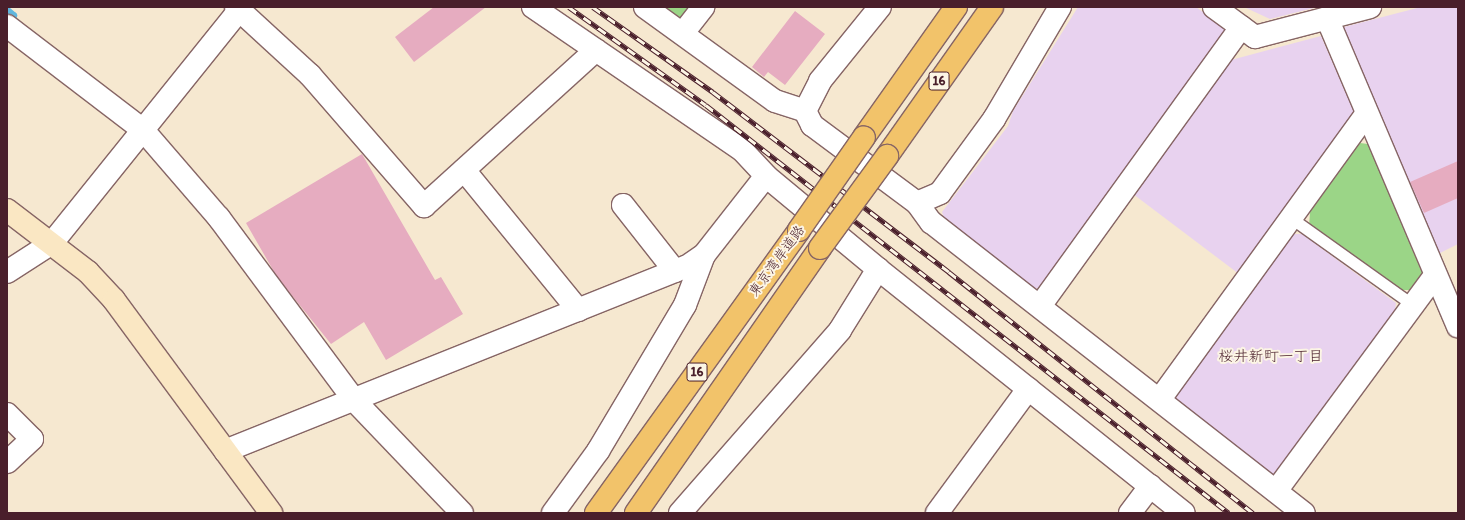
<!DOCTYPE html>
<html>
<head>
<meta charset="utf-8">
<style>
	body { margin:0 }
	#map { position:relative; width:1465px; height:520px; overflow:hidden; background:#f6e8d0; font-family:Itim,"Klee One",sans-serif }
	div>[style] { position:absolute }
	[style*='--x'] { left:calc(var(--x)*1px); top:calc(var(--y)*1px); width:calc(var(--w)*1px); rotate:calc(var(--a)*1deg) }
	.built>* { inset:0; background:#e8d2ef }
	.green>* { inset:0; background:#9bd587 }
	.stream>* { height:7px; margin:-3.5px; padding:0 3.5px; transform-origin:3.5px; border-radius:3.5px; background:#61b6dd }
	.building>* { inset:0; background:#e6acc0 }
	.roads { filter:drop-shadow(1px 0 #866565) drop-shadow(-1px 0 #866565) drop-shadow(0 1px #866565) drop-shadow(0 -1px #866565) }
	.lane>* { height:11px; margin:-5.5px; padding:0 5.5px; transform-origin:5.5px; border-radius:5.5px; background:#fff }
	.street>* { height:22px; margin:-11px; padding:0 11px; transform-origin:11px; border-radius:11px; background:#fff }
	.secondary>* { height:22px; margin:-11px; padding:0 11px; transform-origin:11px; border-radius:11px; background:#fae7c3 }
	.highway>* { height:22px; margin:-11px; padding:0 11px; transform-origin:11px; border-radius:11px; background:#f2c36a }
	.rail>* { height:4.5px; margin-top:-2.25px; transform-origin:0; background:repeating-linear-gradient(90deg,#fcf5e5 0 9px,#4a1f2b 0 18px); box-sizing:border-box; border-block:1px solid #4a1f2b }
	.bridges { filter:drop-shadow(1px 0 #866565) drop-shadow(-1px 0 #866565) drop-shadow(0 1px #866565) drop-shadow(0 -1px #866565) }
	.highway-bridge>* { height:22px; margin:-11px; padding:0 11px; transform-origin:11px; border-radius:11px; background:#f2c36a }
	span { translate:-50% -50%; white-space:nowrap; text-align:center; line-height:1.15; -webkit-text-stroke:4px #fcf5e5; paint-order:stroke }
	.shield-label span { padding:1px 3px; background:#fcf5e5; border:1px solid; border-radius:3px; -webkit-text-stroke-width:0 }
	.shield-label { font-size:13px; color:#4a1f2b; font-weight:700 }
	.street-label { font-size:14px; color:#4a1f2b }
	.neighbourhood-label { font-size:15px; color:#4a1f2b }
	.frame { position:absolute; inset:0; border:8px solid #4a1f2b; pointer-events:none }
</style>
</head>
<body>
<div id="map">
	<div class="built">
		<div style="clip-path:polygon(1078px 7px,1196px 7px,1226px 29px,1042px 286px,1033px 290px,945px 221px,942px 212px,1008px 126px,1013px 111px)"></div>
		<div style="clip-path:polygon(1244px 7px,1318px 7px,1270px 19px)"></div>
		<div style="clip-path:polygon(1421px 7px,1458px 7px,1458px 244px,1436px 255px,1341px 41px,1344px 27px)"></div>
		<div style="clip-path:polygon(1321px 36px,1355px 114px,1239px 274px,1133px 194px,1231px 60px)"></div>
		<div style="clip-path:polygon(1290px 234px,1302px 234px,1396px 303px,1395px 310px,1275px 477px,1174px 403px,1173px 395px)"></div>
	</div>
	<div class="green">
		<div style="clip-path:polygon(658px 7px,689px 7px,679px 20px)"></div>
		<div style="clip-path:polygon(1360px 143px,1368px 144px,1423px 275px,1411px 290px,1399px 290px,1309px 227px,1310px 212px)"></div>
	</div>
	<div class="stream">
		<div style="--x:7;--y:10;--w:8;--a:40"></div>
		<div style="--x:13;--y:15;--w:11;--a:124"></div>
	</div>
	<div class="building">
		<div style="clip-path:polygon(434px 7px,486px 7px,414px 62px,395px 37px)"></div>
		<div style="clip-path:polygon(795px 11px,825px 34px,785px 85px,768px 72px,764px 77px,752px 67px)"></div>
		<div style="clip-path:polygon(362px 154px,435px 280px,441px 277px,463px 314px,386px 360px,364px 322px,331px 344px,277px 277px,246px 223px)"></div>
		<div style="clip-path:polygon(1458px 161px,1458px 198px,1424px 213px,1410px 182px)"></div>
	</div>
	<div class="roads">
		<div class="lane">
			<div style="--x:1291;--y:218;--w:150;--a:35.5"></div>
		</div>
		<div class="street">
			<div style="--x:236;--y:7;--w:100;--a:42.6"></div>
			<div style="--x:310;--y:75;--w:174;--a:49"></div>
			<div style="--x:424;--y:206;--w:232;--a:-42.2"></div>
			<div style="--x:533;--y:7;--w:253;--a:34.4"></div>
			<div style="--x:742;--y:150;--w:35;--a:47"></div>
			<div style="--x:766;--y:176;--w:146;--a:39.7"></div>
			<div style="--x:878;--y:269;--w:391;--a:38.6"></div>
			<div style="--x:645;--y:7;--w:160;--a:35.9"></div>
			<div style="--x:775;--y:101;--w:32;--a:18"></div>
			<div style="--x:805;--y:111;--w:16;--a:63"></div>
			<div style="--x:812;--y:125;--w:131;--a:36.6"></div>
			<div style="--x:917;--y:203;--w:24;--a:54"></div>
			<div style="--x:931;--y:222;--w:473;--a:38"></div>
			<div style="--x:1214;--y:7;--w:51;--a:36.2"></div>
			<div style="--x:1255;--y:37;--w:119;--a:-14.6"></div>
			<div style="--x:1327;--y:18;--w:335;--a:67"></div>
			<div style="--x:7;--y:26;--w:171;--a:37.4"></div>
			<div style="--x:143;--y:130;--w:116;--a:49.2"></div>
			<div style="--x:219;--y:218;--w:227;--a:53.4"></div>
			<div style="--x:354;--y:400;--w:156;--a:46.3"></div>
			<div style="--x:683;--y:33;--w:33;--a:-52"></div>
			<div style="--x:805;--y:111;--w:34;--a:-63"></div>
			<div style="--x:820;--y:81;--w:95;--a:-51"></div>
			<div style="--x:464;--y:170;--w:181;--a:50.8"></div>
			<div style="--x:917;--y:203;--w:25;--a:-23"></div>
			<div style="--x:940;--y:193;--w:92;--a:-53.9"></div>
			<div style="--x:994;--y:119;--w:130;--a:-59.5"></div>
			<div style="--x:623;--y:205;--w:84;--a:51.8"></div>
			<div style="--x:7;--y:272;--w:54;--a:-32.8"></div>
			<div style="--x:52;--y:243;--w:303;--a:-51.2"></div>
			<div style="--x:1040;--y:306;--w:344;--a:-54.2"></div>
			<div style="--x:1160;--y:399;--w:352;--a:-54.1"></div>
			<div style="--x:7;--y:414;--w:35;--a:45"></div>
			<div style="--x:32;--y:439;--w:34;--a:137"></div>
			<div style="--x:225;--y:451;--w:496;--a:-21.8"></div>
			<div style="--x:686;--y:267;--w:22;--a:-34"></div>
			<div style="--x:704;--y:255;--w:100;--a:-51.9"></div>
			<div style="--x:1276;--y:491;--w:268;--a:-53.6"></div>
			<div style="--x:553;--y:513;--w:77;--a:-54"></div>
			<div style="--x:598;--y:451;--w:170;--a:-59.2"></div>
			<div style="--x:685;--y:305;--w:53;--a:-69.2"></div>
			<div style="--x:680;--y:513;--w:243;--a:-48.8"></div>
			<div style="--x:840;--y:330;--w:72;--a:-58.1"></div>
			<div style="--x:937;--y:513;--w:154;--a:-53.7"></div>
			<div style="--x:1130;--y:513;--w:34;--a:-53"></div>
		</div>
		<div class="secondary">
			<div style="--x:7;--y:210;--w:102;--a:37.4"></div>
			<div style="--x:88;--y:272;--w:38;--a:47"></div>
			<div style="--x:114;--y:300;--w:265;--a:53.6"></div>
		</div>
		<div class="highway">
			<div style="--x:864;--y:137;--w:159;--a:-54.7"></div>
			<div style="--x:887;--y:156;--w:182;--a:-54.8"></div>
			<div style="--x:596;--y:513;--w:348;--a:-54.3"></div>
			<div style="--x:636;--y:513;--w:323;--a:-55.2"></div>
		</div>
	</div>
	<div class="rail">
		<div style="--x:569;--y:7;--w:168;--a:35.6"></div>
		<div style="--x:706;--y:105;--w:663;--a:37.96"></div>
		<div style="--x:593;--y:7;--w:147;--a:35.3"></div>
		<div style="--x:713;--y:92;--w:297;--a:37.3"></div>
		<div style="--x:949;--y:272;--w:388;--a:38.4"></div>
	</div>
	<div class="bridges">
		<div class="highway-bridge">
			<div style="--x:799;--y:230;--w:113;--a:-55"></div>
			<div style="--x:820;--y:248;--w:114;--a:-53.9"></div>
		</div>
	</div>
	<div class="shield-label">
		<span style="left:939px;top:81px">16</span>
		<span style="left:697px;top:372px">16</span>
	</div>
	<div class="street-label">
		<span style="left:777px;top:261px;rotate:-54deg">東京湾岸道路</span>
	</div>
	<div class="neighbourhood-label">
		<span style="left:1271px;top:357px">桜井新町一丁目</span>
	</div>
	<div class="frame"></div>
</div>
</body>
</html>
